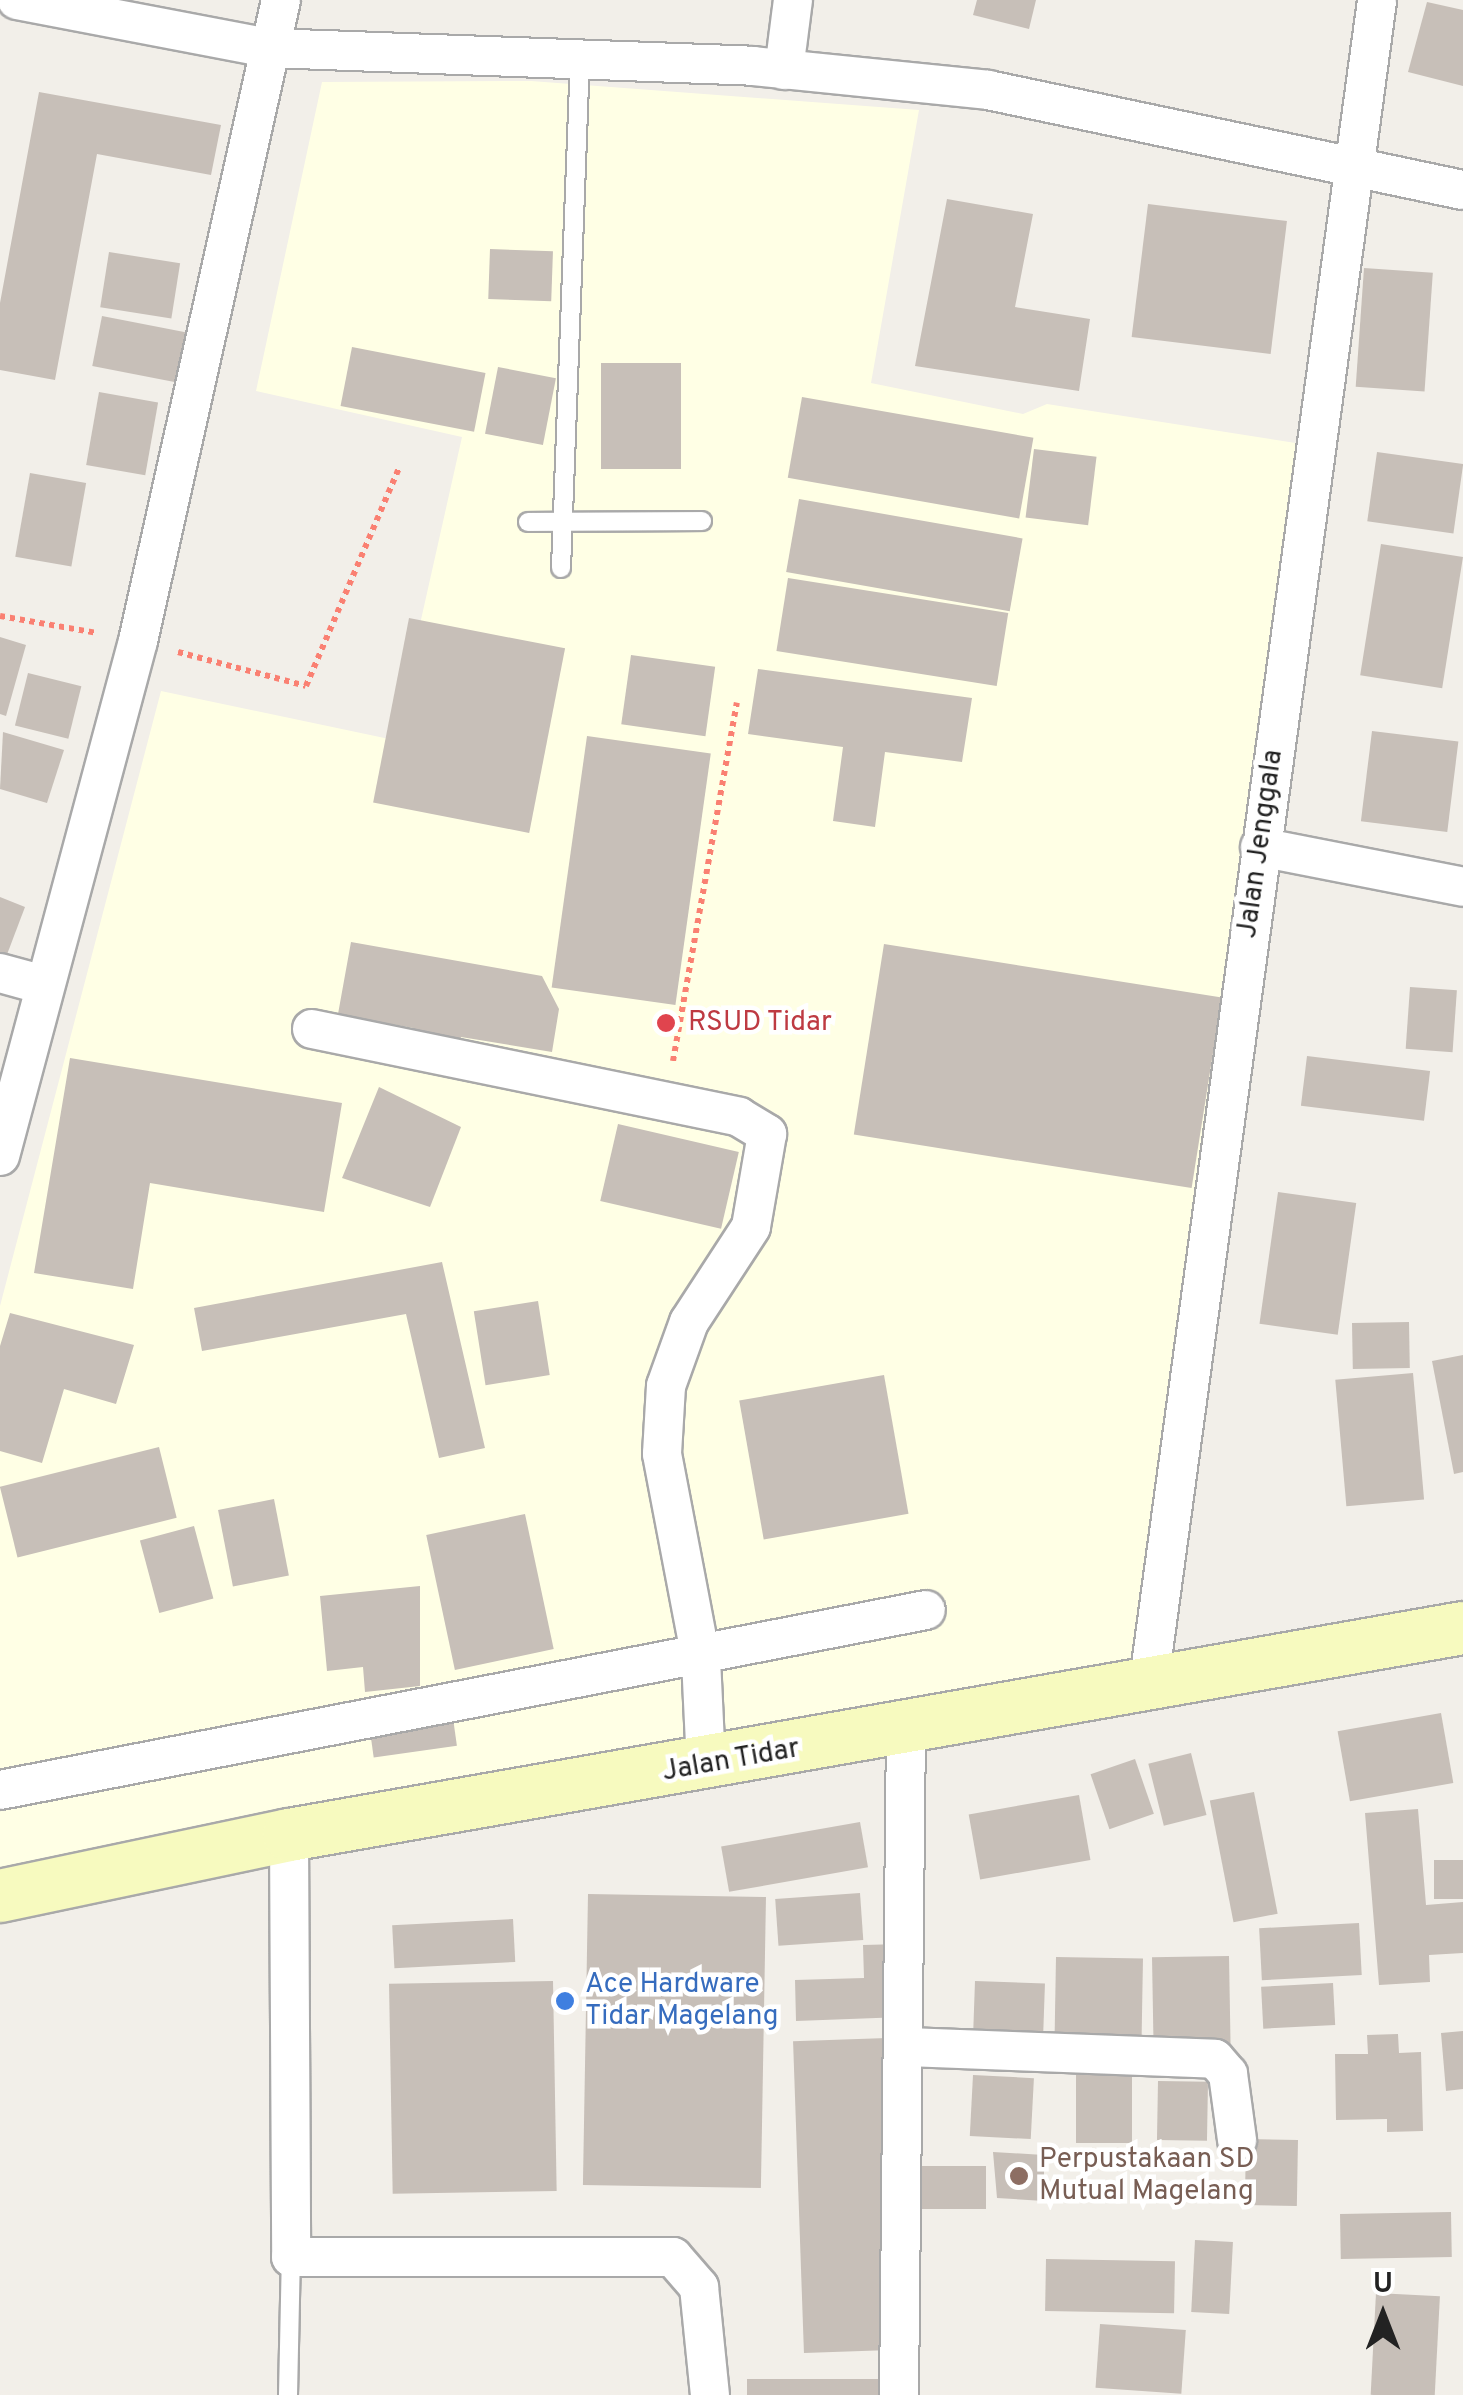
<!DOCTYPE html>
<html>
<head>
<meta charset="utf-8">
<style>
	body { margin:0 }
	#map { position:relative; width:1463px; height:2395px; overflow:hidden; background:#f2efe9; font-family:Overpass,sans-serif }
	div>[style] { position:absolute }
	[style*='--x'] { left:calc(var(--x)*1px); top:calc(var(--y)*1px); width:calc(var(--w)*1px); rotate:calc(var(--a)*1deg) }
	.education>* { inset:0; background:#ffffe5 }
	.building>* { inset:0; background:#c7bfb8; transform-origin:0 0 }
	.path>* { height:6px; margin-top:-3px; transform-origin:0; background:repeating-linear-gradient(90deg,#fa8072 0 5px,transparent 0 10px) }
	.roads { filter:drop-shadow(2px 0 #a9a9a9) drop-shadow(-2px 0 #a9a9a9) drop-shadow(0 2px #a9a9a9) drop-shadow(0 -2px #a9a9a9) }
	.lane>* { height:18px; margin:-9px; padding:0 9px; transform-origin:9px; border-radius:9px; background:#fff }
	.street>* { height:38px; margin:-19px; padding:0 19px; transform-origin:19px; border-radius:19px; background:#fff }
	.secondary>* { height:52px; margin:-26px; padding:0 26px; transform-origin:26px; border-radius:26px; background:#f7fabf }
	.dots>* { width:28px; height:28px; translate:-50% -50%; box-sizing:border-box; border:5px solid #fff; border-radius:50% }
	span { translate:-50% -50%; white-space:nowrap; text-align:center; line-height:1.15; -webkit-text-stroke:9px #fff; paint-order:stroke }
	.street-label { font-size:28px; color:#222 }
	.health-label { font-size:28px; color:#be3a42 }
	.left { translate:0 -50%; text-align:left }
	.shop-label { font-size:28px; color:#366cbe }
	.education-label { font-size:28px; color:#785e54 }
	.north { position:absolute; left:1333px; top:2265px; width:100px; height:100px; -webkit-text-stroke:8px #fff; paint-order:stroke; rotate:0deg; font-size:28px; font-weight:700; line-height:40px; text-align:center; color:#222 }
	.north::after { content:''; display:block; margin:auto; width:35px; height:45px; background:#222; clip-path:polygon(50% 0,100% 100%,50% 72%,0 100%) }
</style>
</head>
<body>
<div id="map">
	<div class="education">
		<div style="clip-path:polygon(531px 81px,919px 110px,871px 383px,1023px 414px,1047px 404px,1334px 449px,1170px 1681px,0 1893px,0 1306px,161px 691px,394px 740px,462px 437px,256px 391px,322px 82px)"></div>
	</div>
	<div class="building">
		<div style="clip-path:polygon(977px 0,1036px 0,1029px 29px,973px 15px)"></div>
		<div style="clip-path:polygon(1427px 2px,1463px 10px,1463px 86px,1408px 72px)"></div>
		<div style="clip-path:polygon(39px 92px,221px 125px,211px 175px,97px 154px,55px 380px,0 370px,0 303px)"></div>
		<div style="clip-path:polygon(947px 199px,1033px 214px,1015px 307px,1090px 319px,1079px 391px,915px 366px)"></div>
		<div style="left:1148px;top:204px;width:140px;height:134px;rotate:7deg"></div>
		<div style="left:490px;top:249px;width:63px;height:50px;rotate:2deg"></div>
		<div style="left:109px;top:252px;width:72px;height:56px;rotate:9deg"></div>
		<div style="left:1364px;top:268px;width:69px;height:119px;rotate:4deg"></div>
		<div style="left:102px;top:316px;width:85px;height:51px;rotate:11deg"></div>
		<div style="left:352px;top:347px;width:136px;height:60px;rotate:11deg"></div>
		<div style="left:601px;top:363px;width:80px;height:106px"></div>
		<div style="left:498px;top:367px;width:59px;height:68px;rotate:11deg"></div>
		<div style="left:99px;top:392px;width:60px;height:74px;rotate:10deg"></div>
		<div style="left:802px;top:397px;width:235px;height:82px;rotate:10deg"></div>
		<div style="left:1034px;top:449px;width:63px;height:69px;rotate:7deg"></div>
		<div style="left:1377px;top:452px;width:87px;height:70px;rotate:8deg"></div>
		<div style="left:30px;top:473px;width:57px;height:85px;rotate:10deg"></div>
		<div style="left:799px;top:499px;width:227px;height:74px;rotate:10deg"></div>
		<div style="left:1381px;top:544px;width:83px;height:133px;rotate:9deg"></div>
		<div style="left:788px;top:578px;width:223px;height:74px;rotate:9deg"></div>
		<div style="left:409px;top:618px;width:159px;height:188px;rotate:11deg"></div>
		<div style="clip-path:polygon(0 637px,26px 645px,6px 716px,0 714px)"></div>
		<div style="left:631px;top:655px;width:85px;height:70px;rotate:8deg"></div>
		<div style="clip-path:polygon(758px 669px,972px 698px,962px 762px,885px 752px,875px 827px,833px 821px,843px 747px,748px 734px)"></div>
		<div style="left:28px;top:673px;width:55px;height:54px;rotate:14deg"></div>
		<div style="left:1372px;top:731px;width:87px;height:91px;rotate:7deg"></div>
		<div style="clip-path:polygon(3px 732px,64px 750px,47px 803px,0 789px)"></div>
		<div style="left:587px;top:736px;width:125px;height:254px;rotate:8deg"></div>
		<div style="clip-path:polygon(0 897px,25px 907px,0 973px)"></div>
		<div style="clip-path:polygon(351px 942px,542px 976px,559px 1009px,552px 1052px,461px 1037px,457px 1055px,409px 1047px,413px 1028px,338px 1014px)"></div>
		<div style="left:884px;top:944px;width:342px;height:193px;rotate:9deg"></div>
		<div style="left:1410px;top:987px;width:47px;height:62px;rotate:4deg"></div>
		<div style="left:1307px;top:1056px;width:124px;height:50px;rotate:7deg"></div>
		<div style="clip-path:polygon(70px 1058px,342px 1103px,324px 1212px,150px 1183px,133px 1289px,34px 1273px)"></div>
		<div style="clip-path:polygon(379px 1087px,461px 1127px,430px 1207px,342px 1178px)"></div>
		<div style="left:618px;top:1124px;width:124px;height:79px;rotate:13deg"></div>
		<div style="left:1278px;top:1192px;width:79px;height:133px;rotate:8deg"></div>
		<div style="clip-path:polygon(442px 1262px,485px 1448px,439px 1458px,406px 1314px,202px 1351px,194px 1308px)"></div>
		<div style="left:538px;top:1301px;width:75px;height:65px;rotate:81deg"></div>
		<div style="clip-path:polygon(10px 1313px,134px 1345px,116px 1404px,64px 1389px,42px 1463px,0 1451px,0 1346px)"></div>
		<div style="left:1409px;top:1322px;width:46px;height:57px;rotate:89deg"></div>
		<div style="clip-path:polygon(1463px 1355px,1463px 1472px,1454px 1474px,1432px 1361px)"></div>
		<div style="left:1413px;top:1373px;width:127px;height:78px;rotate:85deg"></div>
		<div style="left:884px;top:1375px;width:141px;height:147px;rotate:80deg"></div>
		<div style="left:159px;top:1447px;width:73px;height:164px;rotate:76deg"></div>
		<div style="left:274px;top:1499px;width:78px;height:57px;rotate:79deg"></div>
		<div style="left:525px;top:1514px;width:138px;height:101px;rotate:78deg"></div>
		<div style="left:194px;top:1526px;width:75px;height:56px;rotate:75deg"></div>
		<div style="clip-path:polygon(420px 1586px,420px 1686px,365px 1692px,363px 1667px,327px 1671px,320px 1596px)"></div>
		<div style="left:1441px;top:1713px;width:71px;height:105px;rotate:80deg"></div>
		<div style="left:453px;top:1718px;width:28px;height:84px;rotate:82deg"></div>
		<div style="left:1191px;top:1753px;width:64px;height:44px;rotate:76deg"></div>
		<div style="left:1135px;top:1759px;width:58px;height:47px;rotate:71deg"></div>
		<div style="left:1254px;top:1792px;width:124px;height:45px;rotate:79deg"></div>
		<div style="left:1079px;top:1795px;width:66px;height:112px;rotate:80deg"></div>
		<div style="clip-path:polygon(1418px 1809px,1426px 1905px,1463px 1902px,1463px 1953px,1429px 1955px,1430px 1982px,1379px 1985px,1365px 1813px)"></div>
		<div style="left:860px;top:1822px;width:46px;height:141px;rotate:80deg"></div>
		<div style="left:1463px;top:1860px;width:39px;height:29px;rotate:90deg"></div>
		<div style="left:860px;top:1893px;width:47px;height:85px;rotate:86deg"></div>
		<div style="left:588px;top:1894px;width:178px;height:291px;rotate:1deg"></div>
		<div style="left:513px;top:1919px;width:43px;height:121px;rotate:87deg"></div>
		<div style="left:1359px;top:1923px;width:52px;height:100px;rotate:87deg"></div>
		<div style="clip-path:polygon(901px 1944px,903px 2017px,796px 2021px,795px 1980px,864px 1978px,863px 1945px)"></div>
		<div style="left:1229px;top:1956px;width:92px;height:77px;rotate:89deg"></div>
		<div style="left:1056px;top:1957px;width:87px;height:87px;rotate:1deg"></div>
		<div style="left:553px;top:1981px;width:210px;height:164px;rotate:89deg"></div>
		<div style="left:975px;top:1981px;width:70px;height:59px;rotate:2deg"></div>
		<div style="left:1333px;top:1983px;width:42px;height:72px;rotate:87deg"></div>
		<div style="clip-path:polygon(1463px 2031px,1463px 2089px,1446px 2091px,1441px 2033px)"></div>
		<div style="clip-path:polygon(1398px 2034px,1399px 2053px,1421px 2052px,1423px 2131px,1387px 2132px,1387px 2119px,1336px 2120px,1335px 2054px,1368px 2054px,1367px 2035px)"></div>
		<div style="left:887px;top:2038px;width:312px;height:94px;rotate:88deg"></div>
		<div style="left:973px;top:2075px;width:61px;height:61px;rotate:3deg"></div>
		<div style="left:1076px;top:2075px;width:56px;height:68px"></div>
		<div style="left:1158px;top:2081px;width:50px;height:59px;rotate:1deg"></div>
		<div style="left:1246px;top:2139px;width:52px;height:66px;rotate:1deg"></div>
		<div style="clip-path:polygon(993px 2152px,1044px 2155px,1044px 2201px,997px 2198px)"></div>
		<div style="left:920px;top:2166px;width:66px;height:43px"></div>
		<div style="left:1451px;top:2212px;width:45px;height:111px;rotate:89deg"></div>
		<div style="left:1195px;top:2240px;width:38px;height:72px;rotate:3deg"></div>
		<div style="left:1046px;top:2259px;width:129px;height:52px;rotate:1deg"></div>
		<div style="left:1376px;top:2293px;width:64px;height:102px;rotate:3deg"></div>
		<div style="left:1100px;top:2324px;width:86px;height:64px;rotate:4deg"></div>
		<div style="left:881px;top:2379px;width:16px;height:134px;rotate:90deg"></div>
	</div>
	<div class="path">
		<div style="--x:0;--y:616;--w:98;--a:9.9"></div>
		<div style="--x:178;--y:652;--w:132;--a:14.9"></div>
		<div style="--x:306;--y:686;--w:237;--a:-66.9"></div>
		<div style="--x:673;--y:1061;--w:364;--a:-79.9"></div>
	</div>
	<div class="roads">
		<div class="lane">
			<div style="--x:528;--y:522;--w:174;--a:-0.3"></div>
			<div style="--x:561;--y:568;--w:510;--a:-87.87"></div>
			<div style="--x:288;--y:2395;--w:138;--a:-88.8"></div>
		</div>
		<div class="street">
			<div style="--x:17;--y:0;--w:257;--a:10.8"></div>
			<div style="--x:269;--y:48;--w:484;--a:2.1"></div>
			<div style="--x:753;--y:66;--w:236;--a:5.8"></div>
			<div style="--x:988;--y:90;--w:485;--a:11.9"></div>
			<div style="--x:784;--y:70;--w:71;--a:-82.7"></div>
			<div style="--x:1260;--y:847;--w:207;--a:11.1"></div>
			<div style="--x:0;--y:973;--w:46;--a:15.3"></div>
			<div style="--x:312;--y:1029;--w:436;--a:11.6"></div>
			<div style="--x:739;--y:1117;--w:33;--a:31"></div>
			<div style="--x:767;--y:1134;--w:94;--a:99.8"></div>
			<div style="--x:751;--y:1227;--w:113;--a:123.1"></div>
			<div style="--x:689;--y:1322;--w:68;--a:109.8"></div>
			<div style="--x:666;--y:1386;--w:68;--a:93.4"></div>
			<div style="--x:662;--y:1454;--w:209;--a:79.2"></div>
			<div style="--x:701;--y:1659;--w:106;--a:87.3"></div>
			<div style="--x:0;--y:1156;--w:533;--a:-75"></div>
			<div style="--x:138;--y:641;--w:657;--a:-77.42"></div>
			<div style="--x:1148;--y:1688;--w:1703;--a:-82.27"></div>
			<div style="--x:0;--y:1790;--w:943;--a:-11"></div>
			<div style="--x:289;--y:1835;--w:422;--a:89.7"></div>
			<div style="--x:291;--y:2257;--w:382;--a:0"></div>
			<div style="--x:673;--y:2257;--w:40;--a:49"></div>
			<div style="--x:699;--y:2287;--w:109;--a:84.2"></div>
			<div style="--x:907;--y:2047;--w:308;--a:2.2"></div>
			<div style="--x:1215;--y:2059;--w:20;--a:49"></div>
			<div style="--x:1228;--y:2074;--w:67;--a:82.2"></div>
			<div style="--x:899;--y:2395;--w:664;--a:-89.4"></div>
		</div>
		<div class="secondary">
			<div style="--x:0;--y:1896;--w:295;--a:-11.9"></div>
			<div style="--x:289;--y:1835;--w:1192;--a:-10"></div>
		</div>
	</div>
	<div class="dots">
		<div style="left:666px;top:1023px;background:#e0444e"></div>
		<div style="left:565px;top:2001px;background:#3f7fe0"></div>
		<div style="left:1019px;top:2176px;background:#8d6e63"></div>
	</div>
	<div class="street-label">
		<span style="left:1261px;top:844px;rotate:-82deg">Jalan Jenggala</span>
		<span style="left:731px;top:1761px;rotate:-10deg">Jalan Tidar</span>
	</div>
	<div class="health-label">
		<span class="left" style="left:688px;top:1023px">RSUD Tidar</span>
	</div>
	<div class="shop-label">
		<span class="left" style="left:585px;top:2001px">Ace Hardware<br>Tidar Magelang</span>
	</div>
	<div class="education-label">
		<span class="left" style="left:1039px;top:2176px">Perpustakaan SD<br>Mutual Magelang</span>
	</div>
	<div class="north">U</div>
</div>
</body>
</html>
